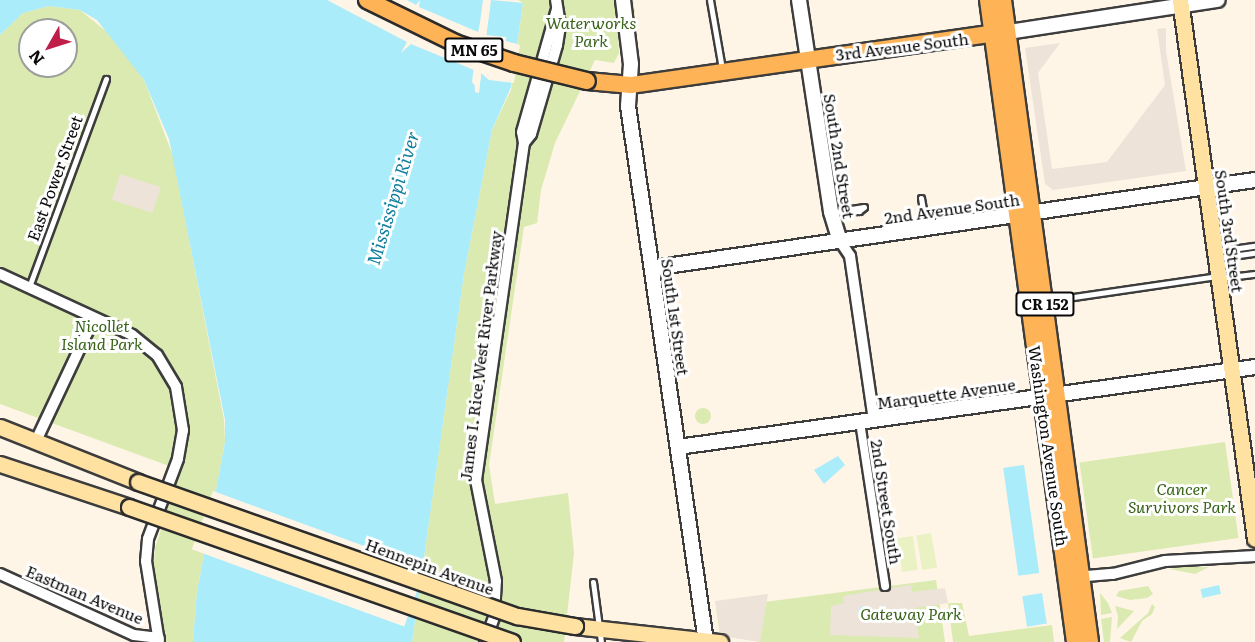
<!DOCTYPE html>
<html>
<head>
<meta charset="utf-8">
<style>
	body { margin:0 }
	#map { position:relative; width:1255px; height:642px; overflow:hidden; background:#fff5e7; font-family:Literata,serif }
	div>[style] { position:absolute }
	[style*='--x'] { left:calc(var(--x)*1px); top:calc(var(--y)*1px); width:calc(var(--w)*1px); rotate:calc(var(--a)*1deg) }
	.green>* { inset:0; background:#daeab0; transform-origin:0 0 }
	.round { border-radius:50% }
	.pitch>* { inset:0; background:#eaf1c2; transform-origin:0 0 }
	.plaza>* { inset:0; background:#ede3d8; transform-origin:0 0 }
	.water>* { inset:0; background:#aaecf9; transform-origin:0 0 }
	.pier>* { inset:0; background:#fff5e7; transform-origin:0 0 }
	.roads { filter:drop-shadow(2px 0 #3d3d3d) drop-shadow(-2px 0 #3d3d3d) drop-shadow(0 2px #3d3d3d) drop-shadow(0 -2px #3d3d3d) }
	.service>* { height:5px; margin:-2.5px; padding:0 2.5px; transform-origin:2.5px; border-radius:2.5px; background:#fff }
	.pedestrian>* { height:8px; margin:-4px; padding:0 4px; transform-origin:4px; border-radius:4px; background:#fff }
	.minor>* { height:10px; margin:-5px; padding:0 5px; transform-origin:5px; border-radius:5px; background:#fff }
	.tertiary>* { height:14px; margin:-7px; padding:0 7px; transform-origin:7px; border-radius:7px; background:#fff }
	.secondary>* { height:15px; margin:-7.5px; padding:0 7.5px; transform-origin:7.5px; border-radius:7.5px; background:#ffe1a2 }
	.primary>* { height:16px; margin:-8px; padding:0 8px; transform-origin:8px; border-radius:8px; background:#ffb357 }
	.bridges { filter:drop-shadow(2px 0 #2c2c2c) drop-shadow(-2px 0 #2c2c2c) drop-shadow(0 2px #2c2c2c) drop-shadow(0 -2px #2c2c2c) }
	.secondary-bridge>* { height:15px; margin:-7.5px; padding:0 7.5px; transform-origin:7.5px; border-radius:7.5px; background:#ffe1a2 }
	.primary-bridge>* { height:16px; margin:-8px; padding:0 8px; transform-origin:8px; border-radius:8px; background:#ffb357 }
	span { translate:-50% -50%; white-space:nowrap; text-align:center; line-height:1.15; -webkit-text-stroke:6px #fff; paint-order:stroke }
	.shield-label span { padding:2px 4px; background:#fff; border:2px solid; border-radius:4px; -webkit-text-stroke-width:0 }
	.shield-label { font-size:15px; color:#0a0a0a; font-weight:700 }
	.park-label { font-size:16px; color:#386319; font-style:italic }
	.street-label { font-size:16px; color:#0a0a0a }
	.water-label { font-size:18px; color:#107f9f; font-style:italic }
	.north { position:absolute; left:18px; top:18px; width:60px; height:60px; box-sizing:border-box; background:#fff; border:2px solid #9d9d9d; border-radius:50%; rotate:231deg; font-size:16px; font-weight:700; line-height:24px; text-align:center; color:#0a0a0a }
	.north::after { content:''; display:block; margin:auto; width:21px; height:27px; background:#be1e47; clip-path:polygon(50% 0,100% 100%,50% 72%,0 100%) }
</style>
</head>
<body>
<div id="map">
	<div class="green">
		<div style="clip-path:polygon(518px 0,633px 0,635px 13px,618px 33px,619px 53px,614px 63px,595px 60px,555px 143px,541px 190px,537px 223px,524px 227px,489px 465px,495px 504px,568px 493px,574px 553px,564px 642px,412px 642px,464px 274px,492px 130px,511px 90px,523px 3px)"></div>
		<div style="clip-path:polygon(evenodd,49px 6px,80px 10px,113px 37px,144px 80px,173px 156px,224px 420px,225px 442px,197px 592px,193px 642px,165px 642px,153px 577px,155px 548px,180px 470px,0 404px,0 35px,23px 13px,49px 6px,30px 30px,66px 30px,66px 66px,30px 66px,30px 30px)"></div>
		<div class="round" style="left:695px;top:408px;width:16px;height:16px"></div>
		<div style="left:1225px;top:442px;width:97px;height:147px;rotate:82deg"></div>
		<div style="clip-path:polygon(1209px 567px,1195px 574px,1169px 569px,1185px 567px)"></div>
		<div style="clip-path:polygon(936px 580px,945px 642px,761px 642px,720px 635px,716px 608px)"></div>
		<div style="clip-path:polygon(1148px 586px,1153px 594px,1147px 598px,1130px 600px,1116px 596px,1119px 591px)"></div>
		<div style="clip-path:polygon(1100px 593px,1108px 603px,1112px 613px,1101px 615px)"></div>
		<div style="clip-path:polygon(948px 603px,962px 603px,969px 636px,1052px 625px,1054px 642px,953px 642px)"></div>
		<div style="clip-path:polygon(1152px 604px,1155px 607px,1152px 614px,1142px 621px,1131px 642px,1120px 638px,1148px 613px)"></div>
		<div style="clip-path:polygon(1115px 606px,1134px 611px,1117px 629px,1118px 616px)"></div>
		<div style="clip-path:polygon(1112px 617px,1110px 642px,1104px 642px,1101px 619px)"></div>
	</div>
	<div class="pitch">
		<div style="left:931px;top:533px;width:35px;height:15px;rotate:80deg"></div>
		<div style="left:913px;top:536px;width:34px;height:16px;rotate:82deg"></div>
	</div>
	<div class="plaza">
		<div style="clip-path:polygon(1166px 28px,1166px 51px,1186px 171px,1053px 190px,1045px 184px,1025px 48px,1060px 43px,1038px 73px,1052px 169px,1107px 162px,1165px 85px,1157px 29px)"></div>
		<div style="left:120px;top:174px;width:43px;height:27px;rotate:18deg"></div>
		<div style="clip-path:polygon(911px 585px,912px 592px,945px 588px,948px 603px,914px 608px,919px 638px,830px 635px,831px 606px,844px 603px,843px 596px)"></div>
		<div style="clip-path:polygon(768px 594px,760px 642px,721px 636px,715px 601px)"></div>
	</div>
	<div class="water">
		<div style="clip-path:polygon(0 0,483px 0,472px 82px,479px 91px,491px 0,523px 3px,511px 87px,492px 130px,464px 274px,412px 642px,193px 642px,197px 592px,225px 442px,225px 420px,169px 139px,144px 80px,97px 20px,80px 10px,49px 6px,23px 13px,0 35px)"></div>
		<div style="clip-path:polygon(838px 456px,845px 465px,824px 484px,814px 470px)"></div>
		<div style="left:1024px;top:465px;width:109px;height:21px;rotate:82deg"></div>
		<div style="left:1219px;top:585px;width:9px;height:19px;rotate:77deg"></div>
		<div style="left:1042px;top:593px;width:31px;height:20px;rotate:81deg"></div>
		<div class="round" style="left:858px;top:606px;width:14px;height:14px"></div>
	</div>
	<div class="pier">
		<div style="clip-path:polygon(327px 0,407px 0,416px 5px,420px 0,419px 7px,478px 32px,486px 0,475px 82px,477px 87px,491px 0,486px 35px,506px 37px,506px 41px,520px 45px,514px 83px,489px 80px,481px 73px,479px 93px,475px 92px,474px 70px,411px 44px,401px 53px,407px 42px)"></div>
		<div style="left:213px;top:491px;width:226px;height:62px;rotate:20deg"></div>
	</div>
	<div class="roads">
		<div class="service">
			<div style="--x:710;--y:0;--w:70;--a:80.1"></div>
			<div style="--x:921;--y:198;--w:29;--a:80"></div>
			<div style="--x:833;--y:212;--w:26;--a:-2"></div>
			<div style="--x:859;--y:211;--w:6;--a:-39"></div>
			<div style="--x:864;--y:207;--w:18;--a:171"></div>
			<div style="--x:1218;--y:251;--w:37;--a:-8"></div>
			<div style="--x:1218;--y:258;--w:37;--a:-8"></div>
			<div style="--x:1221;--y:278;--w:34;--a:-7"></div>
			<div style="--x:29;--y:287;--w:222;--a:-69.7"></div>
			<div style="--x:1046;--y:301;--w:174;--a:-8.3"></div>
			<div style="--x:593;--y:582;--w:61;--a:82.4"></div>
		</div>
		<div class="pedestrian">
			<div style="--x:860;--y:422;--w:166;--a:81.3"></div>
		</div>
		<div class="minor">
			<div style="--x:524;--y:143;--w:11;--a:-52"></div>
			<div style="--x:531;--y:134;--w:93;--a:-73.7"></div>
			<div style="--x:557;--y:45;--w:20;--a:-81"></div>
			<div style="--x:560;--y:25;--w:25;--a:-99"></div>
			<div style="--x:840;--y:241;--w:18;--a:56"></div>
			<div style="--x:850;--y:256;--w:166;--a:81.7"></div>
			<div style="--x:0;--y:274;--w:145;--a:24.8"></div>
			<div style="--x:132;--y:335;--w:32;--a:39"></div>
			<div style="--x:157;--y:355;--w:37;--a:59"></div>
			<div style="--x:176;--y:387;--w:44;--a:80.8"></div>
			<div style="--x:183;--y:430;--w:29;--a:100"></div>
			<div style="--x:178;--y:459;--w:85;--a:110.6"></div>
			<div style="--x:148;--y:539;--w:22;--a:95"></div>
			<div style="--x:146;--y:561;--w:82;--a:80.9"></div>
			<div style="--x:35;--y:443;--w:138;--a:-64.7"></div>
			<div style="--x:0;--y:574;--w:147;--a:24.5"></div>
			<div style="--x:134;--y:635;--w:25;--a:7"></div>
			<div style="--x:1075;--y:577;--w:38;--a:-5"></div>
			<div style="--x:1113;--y:574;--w:54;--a:-14"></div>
			<div style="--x:1165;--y:561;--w:90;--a:-3.2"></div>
			<div style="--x:485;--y:642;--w:27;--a:-70"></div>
			<div style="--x:494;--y:617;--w:36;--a:-87"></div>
			<div style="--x:496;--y:581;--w:103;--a:-101.2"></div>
			<div style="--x:476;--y:480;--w:340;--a:-81.9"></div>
			<div style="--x:524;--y:143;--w:11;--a:-100"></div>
			<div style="--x:522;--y:132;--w:128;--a:-74.1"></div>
		</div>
		<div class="tertiary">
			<div style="--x:623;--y:0;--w:64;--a:82.9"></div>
			<div style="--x:631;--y:64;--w:42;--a:94.1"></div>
			<div style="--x:628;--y:106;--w:542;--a:81.72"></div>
			<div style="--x:799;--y:0;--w:214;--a:81.4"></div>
			<div style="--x:831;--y:212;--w:30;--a:73"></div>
			<div style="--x:1008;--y:32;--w:212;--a:-8.7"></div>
			<div style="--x:653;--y:268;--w:608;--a:-8.32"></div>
			<div style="--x:678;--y:447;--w:583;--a:-7.89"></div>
		</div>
		<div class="secondary">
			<div style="--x:1180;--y:0;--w:544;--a:82.08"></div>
			<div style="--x:0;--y:427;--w:149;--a:21.7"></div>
			<div style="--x:0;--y:464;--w:136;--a:18.4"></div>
			<div style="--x:575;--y:626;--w:146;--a:6.3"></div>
		</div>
		<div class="primary">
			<div style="--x:988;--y:0;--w:648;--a:82.28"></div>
			<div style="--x:1003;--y:0;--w:648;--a:82.28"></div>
			<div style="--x:587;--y:81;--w:44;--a:5.2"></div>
			<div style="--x:631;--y:85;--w:375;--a:-8.1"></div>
		</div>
	</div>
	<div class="bridges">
		<div class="secondary-bridge">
			<div style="--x:138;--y:482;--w:402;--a:19.5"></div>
			<div style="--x:517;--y:616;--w:59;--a:9.8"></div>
			<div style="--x:129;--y:507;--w:406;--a:19.4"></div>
		</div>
		<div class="primary-bridge">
			<div style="--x:367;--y:0;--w:98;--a:26"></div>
			<div style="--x:455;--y:43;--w:62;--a:18.7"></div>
			<div style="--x:514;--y:63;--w:75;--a:13.9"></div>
		</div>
	</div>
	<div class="shield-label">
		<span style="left:474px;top:50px">MN 65</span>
		<span style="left:1045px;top:304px">CR 152</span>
	</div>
	<div class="park-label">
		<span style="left:591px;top:31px">Waterworks<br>Park</span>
		<span style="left:102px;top:334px">Nicollet<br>Island Park</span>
		<span style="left:1182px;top:497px">Cancer<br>Survivors Park</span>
		<span style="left:911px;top:613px">Gateway Park</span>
	</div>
	<div class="street-label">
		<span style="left:902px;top:46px;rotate:-7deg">3rd Avenue South</span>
		<span style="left:840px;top:156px;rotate:81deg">South 2nd Street</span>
		<span style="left:54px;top:178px;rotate:-70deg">East Power Street</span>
		<span style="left:952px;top:208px;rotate:-8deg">2nd Avenue South</span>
		<span style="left:1230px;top:231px;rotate:82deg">South 3rd Street</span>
		<span style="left:676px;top:317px;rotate:82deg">South 1st Street</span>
		<span style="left:480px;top:356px;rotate:-83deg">James I. Rice West River Parkway</span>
		<span style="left:946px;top:393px;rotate:-8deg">Marquette Avenue</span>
		<span style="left:1049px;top:446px;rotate:82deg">Washington Avenue South</span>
		<span style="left:887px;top:502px;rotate:81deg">2nd Street South</span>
		<span style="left:430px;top:566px;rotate:20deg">Hennepin Avenue</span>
		<span style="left:85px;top:594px;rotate:23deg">Eastman Avenue</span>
	</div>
	<div class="water-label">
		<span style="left:393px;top:198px;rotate:-73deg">Mississippi River</span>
	</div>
	<div class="north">N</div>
</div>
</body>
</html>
